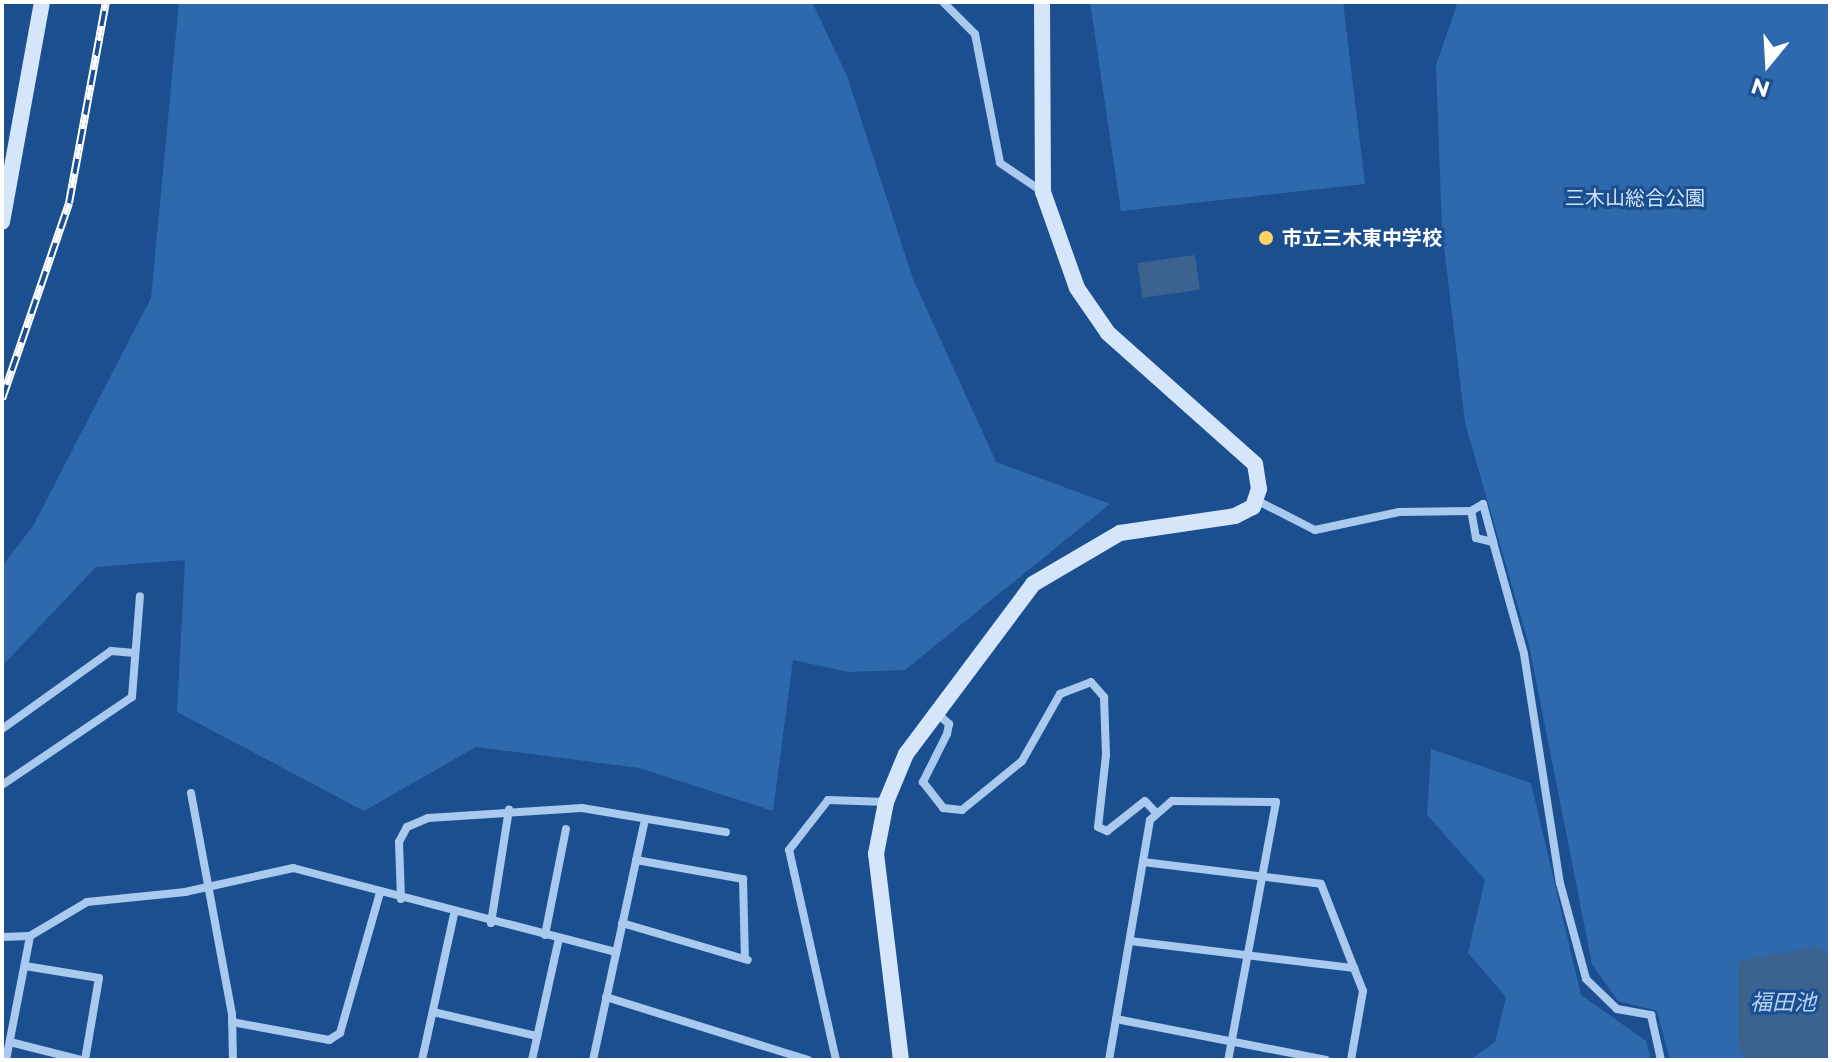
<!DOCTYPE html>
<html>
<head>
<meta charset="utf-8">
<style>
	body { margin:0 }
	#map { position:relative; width:1832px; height:1062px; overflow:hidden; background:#1b4f8f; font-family:Montserrat,"Noto Sans JP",sans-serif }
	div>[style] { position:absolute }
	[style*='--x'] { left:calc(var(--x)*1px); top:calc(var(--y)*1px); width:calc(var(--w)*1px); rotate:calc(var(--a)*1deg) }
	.green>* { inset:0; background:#2e69ad }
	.water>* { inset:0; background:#3c6290; transform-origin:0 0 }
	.street>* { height:8px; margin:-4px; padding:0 4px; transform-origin:4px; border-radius:4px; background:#a9c9ee }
	.secondary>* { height:16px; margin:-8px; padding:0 8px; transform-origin:8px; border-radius:8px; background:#d6e6fa }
	.rail>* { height:8px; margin-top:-4px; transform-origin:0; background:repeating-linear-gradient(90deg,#1b4f8f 0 15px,#fff 0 30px); box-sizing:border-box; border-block:2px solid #fff }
	.dots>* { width:22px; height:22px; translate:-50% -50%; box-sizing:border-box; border:4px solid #1b4f8f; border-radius:50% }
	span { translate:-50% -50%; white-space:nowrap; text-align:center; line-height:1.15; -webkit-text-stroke:6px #1b4f8f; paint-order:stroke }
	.park-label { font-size:20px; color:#cfe3fa }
	.poi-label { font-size:20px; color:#fff; font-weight:700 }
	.left { translate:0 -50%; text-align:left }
	.water-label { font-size:22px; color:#b5d3f5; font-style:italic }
	.frame { position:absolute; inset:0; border:4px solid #fff; pointer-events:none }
	.north { position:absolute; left:1728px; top:24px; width:80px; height:80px; -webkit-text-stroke:6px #1b4f8f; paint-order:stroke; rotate:198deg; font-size:22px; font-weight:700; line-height:32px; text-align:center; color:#fff }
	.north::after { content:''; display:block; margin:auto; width:28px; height:36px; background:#fff; clip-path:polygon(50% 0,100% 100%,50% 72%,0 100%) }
</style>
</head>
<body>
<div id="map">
	<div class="green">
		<div style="clip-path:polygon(179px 2px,812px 2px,847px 76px,913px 279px,996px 462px,1110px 504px,905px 670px,848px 672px,793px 660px,773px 811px,639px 768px,476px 747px,364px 811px,177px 712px,185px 560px,96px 567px,2px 666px,2px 566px,33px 526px,151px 298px)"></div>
		<div style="clip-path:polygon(1090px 2px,1343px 2px,1365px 184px,1121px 211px)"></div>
		<div style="clip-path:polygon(1458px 2px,1830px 2px,1830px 1060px,1670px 1060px,1657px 1011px,1618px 1001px,1592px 964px,1529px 645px,1465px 423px,1442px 230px,1436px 65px)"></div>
		<div style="clip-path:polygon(1431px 749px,1531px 783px,1581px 995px,1646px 1041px,1651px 1060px,1470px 1060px,1495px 1042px,1506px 997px,1468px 953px,1485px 880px,1427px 815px)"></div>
	</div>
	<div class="water">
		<div style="left:1195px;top:255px;width:35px;height:58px;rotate:82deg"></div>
		<div style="clip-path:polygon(1819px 946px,1830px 960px,1830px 1060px,1748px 1060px,1738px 1045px,1738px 961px)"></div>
	</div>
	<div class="street">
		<div style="--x:943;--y:2;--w:45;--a:45"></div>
		<div style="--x:975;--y:34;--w:131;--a:79"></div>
		<div style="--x:1000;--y:163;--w:52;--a:34"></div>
		<div style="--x:1256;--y:500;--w:66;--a:27"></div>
		<div style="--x:1315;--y:530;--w:86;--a:-12.1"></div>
		<div style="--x:1399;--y:512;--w:72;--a:-0.8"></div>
		<div style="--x:1493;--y:542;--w:17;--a:-167"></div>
		<div style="--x:1476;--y:538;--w:27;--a:-100"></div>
		<div style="--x:1471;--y:511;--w:14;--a:-30"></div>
		<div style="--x:1483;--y:504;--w:39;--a:75"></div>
		<div style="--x:1493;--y:542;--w:116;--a:74.5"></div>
		<div style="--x:1524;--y:654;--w:232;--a:81.1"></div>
		<div style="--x:1560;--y:883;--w:99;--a:74.8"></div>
		<div style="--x:1586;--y:979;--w:43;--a:44.1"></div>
		<div style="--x:1617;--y:1009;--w:35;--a:10"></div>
		<div style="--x:1651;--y:1015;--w:46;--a:77.5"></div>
		<div style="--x:936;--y:712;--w:18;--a:43"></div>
		<div style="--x:949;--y:724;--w:10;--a:101"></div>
		<div style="--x:947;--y:734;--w:54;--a:116.6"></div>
		<div style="--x:923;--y:782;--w:33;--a:52"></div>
		<div style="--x:943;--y:808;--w:19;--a:6"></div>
		<div style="--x:962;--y:810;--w:77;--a:-39.2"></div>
		<div style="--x:1022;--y:761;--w:77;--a:-60.4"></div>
		<div style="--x:1060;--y:694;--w:33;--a:-21"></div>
		<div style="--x:1091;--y:682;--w:20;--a:49"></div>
		<div style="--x:1104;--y:697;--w:58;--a:88"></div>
		<div style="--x:1106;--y:755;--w:72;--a:96.3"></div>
		<div style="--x:1098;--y:827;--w:10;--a:24"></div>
		<div style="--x:1107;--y:831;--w:48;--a:-38.3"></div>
		<div style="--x:1145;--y:801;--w:16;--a:47"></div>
		<div style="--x:2;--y:729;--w:134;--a:-35.6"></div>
		<div style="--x:111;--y:651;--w:24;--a:5"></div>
		<div style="--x:2;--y:785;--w:157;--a:-34.1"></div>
		<div style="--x:132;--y:697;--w:101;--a:-85.5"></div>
		<div style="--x:191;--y:793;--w:225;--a:79.5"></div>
		<div style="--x:232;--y:1014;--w:46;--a:88.8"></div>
		<div style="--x:636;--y:860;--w:109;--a:10.1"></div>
		<div style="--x:743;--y:879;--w:80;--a:88.6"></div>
		<div style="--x:1143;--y:862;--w:179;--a:7"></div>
		<div style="--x:1321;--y:884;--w:115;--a:68.6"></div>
		<div style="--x:1363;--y:991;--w:70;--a:99.9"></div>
		<div style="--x:401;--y:899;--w:57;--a:-92"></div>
		<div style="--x:399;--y:842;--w:17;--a:-62"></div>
		<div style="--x:407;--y:827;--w:23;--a:-23"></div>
		<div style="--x:428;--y:818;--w:154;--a:-3.7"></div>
		<div style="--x:582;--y:808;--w:146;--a:9.5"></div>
		<div style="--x:491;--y:923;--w:115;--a:-81"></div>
		<div style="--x:622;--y:923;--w:131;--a:16.4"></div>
		<div style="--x:545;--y:935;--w:108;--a:-78.8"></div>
		<div style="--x:2;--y:937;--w:28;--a:-2"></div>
		<div style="--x:1130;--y:941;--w:226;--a:6.9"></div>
		<div style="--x:25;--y:966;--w:75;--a:9.2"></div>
		<div style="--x:99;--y:978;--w:83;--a:99.7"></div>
		<div style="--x:606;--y:997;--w:212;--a:17.3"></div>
		<div style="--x:433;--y:1012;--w:107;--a:13"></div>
		<div style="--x:1116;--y:1019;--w:214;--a:11"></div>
		<div style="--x:232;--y:1022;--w:99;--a:10.5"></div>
		<div style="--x:329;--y:1040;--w:13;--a:-32"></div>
		<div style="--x:340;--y:1033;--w:146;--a:-74.1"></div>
		<div style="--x:10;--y:1042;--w:73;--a:14.2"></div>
		<div style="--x:6;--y:1060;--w:126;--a:-79"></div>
		<div style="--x:30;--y:936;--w:66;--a:-30.8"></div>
		<div style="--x:87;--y:902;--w:99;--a:-5.8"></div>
		<div style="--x:185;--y:892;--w:111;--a:-12.5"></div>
		<div style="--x:293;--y:868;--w:334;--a:14.6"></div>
		<div style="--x:422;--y:1060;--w:148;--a:-77.6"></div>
		<div style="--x:532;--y:1060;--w:125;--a:-77.5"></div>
		<div style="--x:593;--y:1060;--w:241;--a:-77.8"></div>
		<div style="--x:836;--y:1060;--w:215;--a:-102.6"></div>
		<div style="--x:789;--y:850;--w:63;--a:-52"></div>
		<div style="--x:828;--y:800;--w:58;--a:2"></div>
		<div style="--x:1109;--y:1060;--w:243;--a:-80.3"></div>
		<div style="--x:1150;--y:820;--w:29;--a:-41"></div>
		<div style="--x:1172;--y:801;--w:104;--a:0.6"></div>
		<div style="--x:1276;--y:802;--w:262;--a:100.5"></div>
	</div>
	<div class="secondary">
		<div style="--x:2;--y:222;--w:224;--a:-79.7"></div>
		<div style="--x:901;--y:1060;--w:208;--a:-96.9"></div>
		<div style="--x:876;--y:854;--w:53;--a:-79.1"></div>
		<div style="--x:886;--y:802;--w:52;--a:-67.4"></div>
		<div style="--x:906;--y:754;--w:212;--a:-53.2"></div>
		<div style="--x:1033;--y:584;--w:101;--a:-30.4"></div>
		<div style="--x:1120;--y:533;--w:116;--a:-8.4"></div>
		<div style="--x:1235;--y:516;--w:20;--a:-27"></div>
		<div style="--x:1253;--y:507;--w:19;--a:-72"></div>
		<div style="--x:1259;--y:489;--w:25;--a:-99"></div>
		<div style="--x:1255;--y:464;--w:197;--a:-138.3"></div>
		<div style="--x:1108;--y:333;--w:55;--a:-124.6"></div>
		<div style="--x:1077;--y:288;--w:102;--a:-109.5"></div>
		<div style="--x:1043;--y:192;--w:190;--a:-90.3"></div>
	</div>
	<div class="rail">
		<div style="--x:2;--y:399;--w:207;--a:-71.1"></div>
		<div style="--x:69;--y:203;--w:204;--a:-79.6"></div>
	</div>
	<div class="dots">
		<div style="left:1266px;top:238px;background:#ffd166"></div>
	</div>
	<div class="park-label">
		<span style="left:1635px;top:198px">三木山総合公園</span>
	</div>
	<div class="poi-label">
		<span class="left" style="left:1282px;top:238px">市立三木東中学校</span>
	</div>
	<div class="water-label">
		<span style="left:1783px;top:1003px">福田池</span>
	</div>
	<div class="frame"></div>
	<div class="north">N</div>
</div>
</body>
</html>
